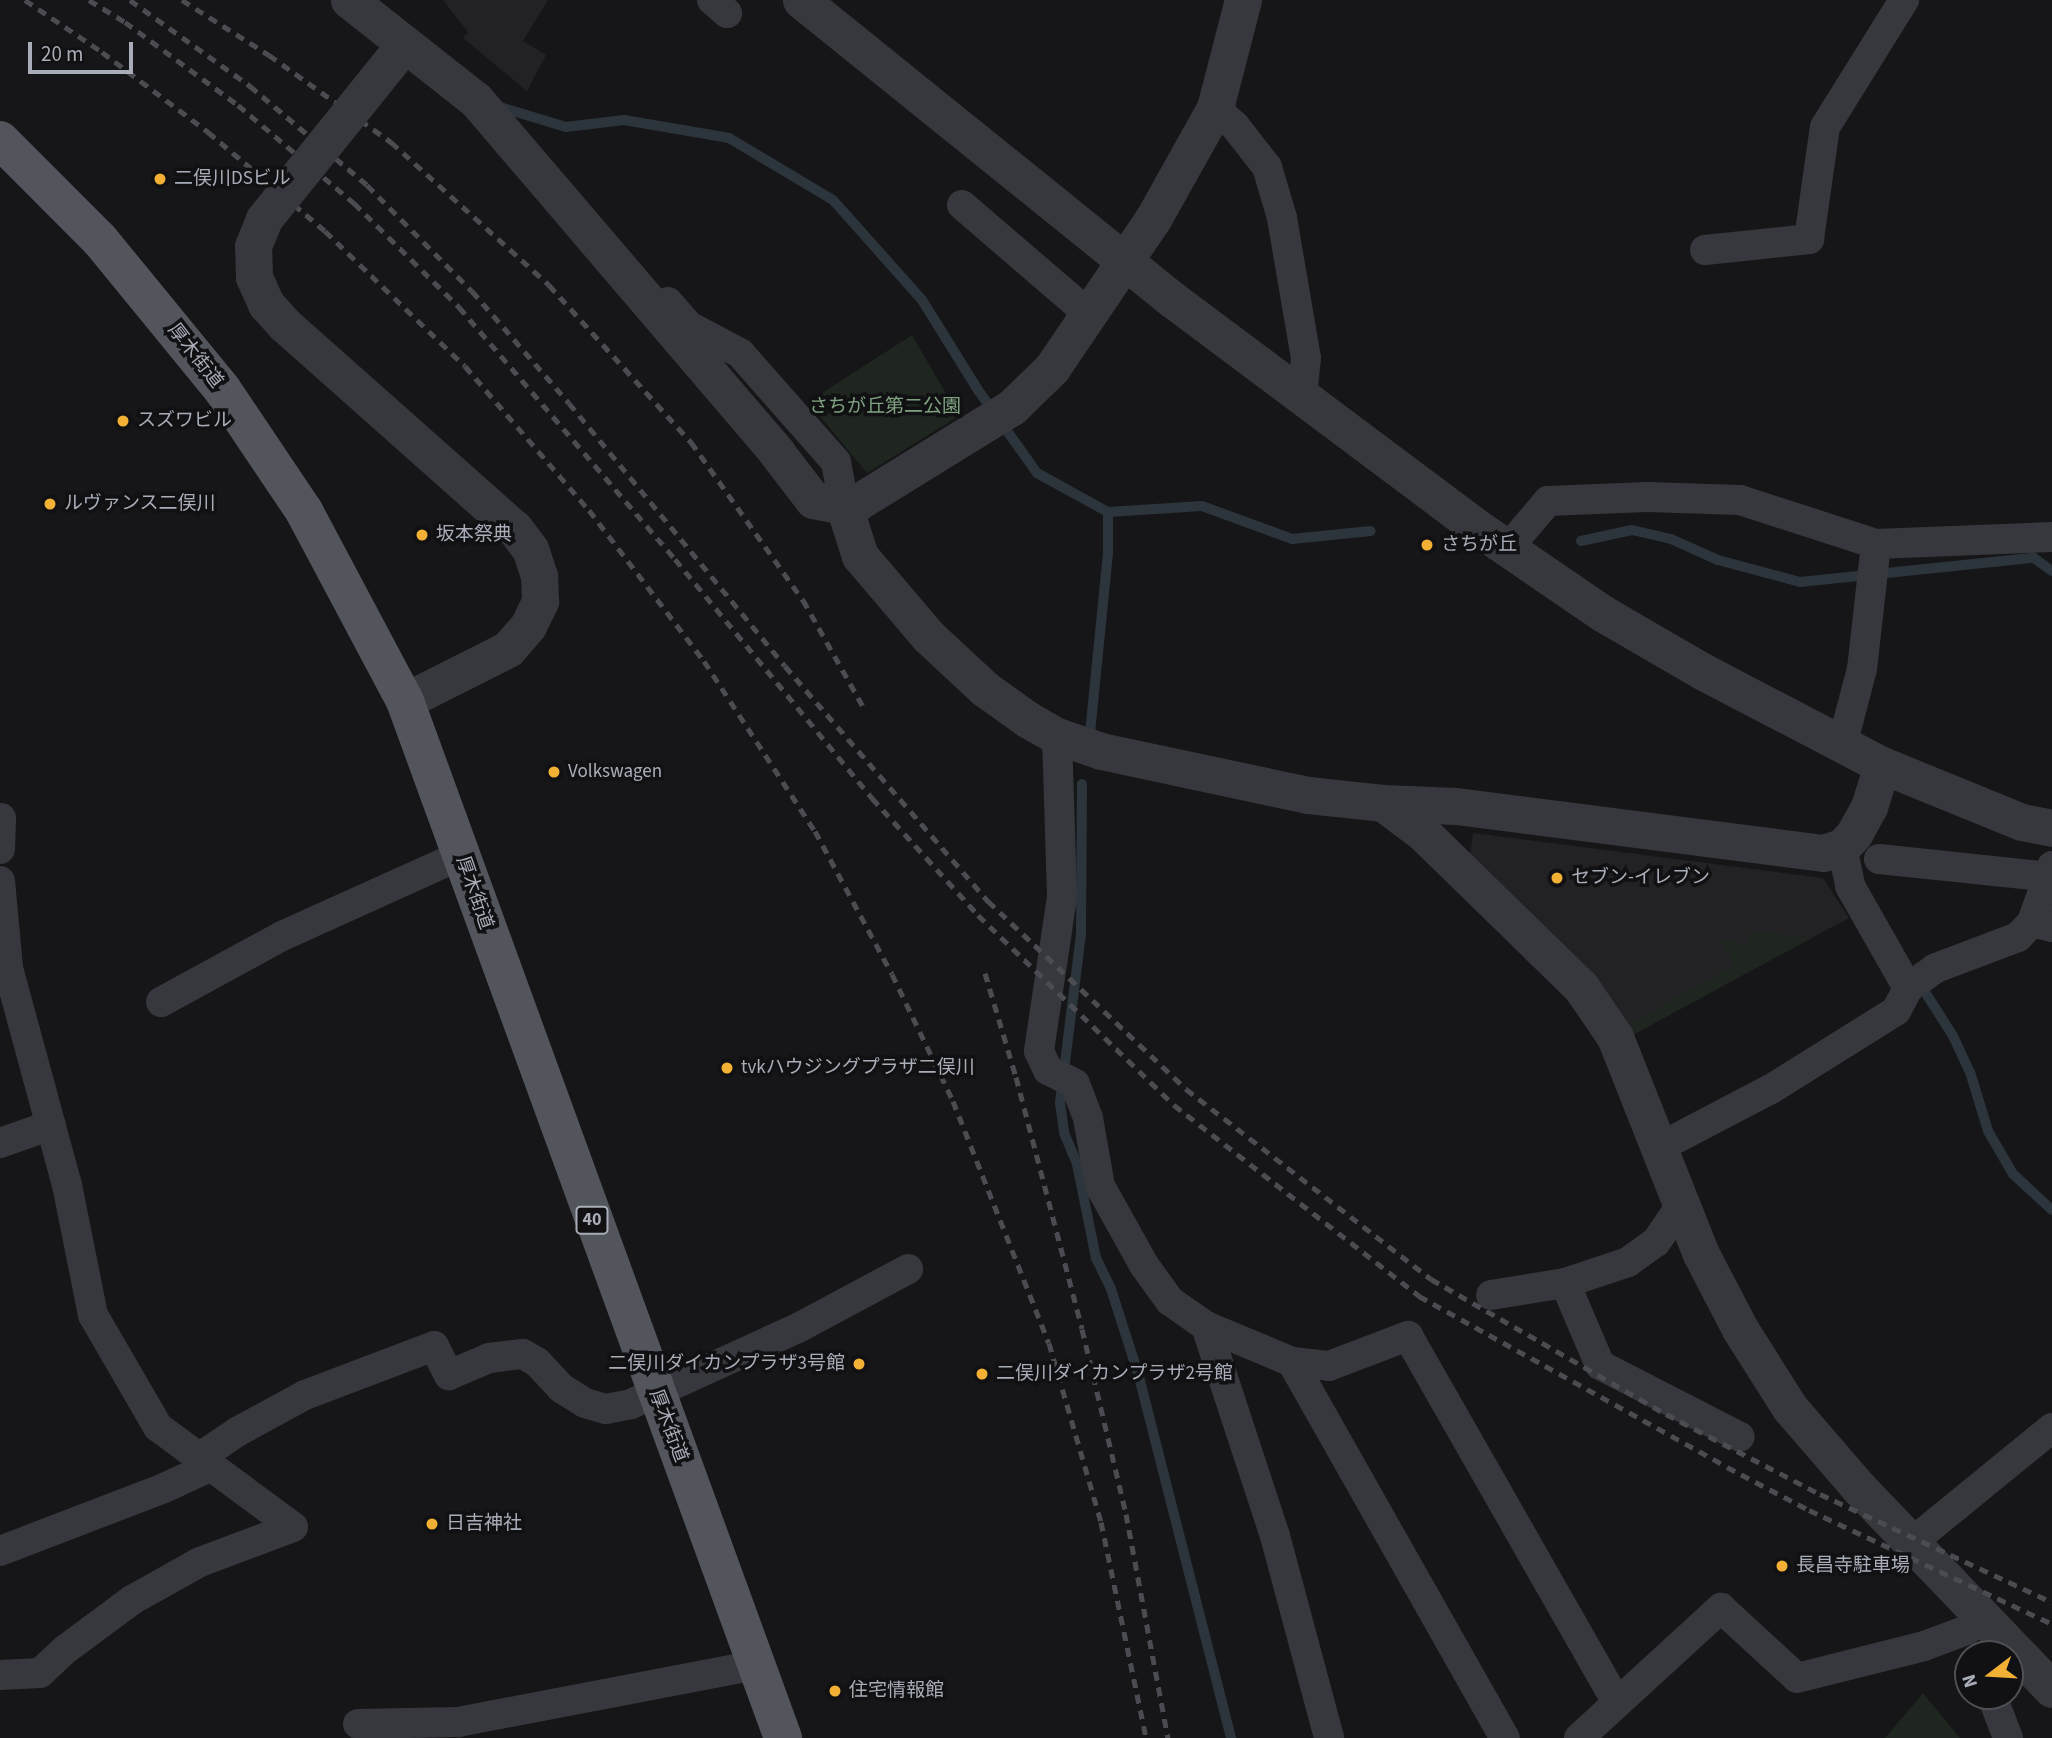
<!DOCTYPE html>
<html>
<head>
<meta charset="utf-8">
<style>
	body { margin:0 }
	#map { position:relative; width:2052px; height:1738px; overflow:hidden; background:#161618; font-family:"Source Sans 3","Noto Sans JP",sans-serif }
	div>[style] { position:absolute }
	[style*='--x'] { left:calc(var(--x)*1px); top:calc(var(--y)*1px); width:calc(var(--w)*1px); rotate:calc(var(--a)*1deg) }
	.built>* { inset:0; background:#222225 }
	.green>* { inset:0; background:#1e261f }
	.stream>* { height:10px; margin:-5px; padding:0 5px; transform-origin:5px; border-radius:5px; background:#2c353c }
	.minor>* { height:30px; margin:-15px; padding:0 15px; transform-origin:15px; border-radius:15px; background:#37383d }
	.tertiary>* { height:37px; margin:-18.5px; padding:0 18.5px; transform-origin:18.5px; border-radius:18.5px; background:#37383d }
	.primary>* { height:38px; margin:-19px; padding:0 19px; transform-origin:19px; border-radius:19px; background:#53555c }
	.rail>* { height:5px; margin-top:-2.5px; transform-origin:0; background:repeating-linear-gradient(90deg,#4a4c52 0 9px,transparent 0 16px) }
	.tertiary-bridge>* { height:37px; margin:-18.5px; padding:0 18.5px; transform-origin:18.5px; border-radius:18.5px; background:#37383d }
	.dots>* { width:19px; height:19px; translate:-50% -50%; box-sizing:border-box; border:4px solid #111113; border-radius:50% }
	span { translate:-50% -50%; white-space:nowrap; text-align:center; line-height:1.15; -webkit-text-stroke:7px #111113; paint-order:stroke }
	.shield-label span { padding:2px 5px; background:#111113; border:2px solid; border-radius:5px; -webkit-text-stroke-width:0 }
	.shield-label { font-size:18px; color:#a8adb8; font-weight:700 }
	.poi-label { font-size:19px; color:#a8adb8 }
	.left { translate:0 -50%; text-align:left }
	.right { translate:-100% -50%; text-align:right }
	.street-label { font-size:19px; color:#a8adb8 }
	.park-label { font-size:19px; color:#7fa381 }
	.north { position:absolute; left:1954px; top:1640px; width:70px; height:70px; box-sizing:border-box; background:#111113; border:2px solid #4d4f55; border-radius:50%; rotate:253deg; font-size:19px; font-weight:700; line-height:28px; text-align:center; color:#a8adb8 }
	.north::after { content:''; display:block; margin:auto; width:24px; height:32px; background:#f2b134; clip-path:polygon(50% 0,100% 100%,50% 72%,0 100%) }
	.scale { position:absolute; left:28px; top:42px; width:105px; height:32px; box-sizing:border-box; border:4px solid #a8adb8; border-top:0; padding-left:9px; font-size:21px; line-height:24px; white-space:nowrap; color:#a8adb8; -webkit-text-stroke:5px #111113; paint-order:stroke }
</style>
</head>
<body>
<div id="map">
	<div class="built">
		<div style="clip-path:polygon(443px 0,548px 0,523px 41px,546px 55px,527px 91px,463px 38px,468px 32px)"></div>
		<div style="clip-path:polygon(1473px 833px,1823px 878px,1849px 918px,1627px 1038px,1469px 862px)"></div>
	</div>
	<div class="green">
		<div style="clip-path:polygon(912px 335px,959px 416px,867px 473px,808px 402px)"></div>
		<div style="clip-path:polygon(1751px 931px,1811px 938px,1627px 1038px,1624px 1028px,1735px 964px,1721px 940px,1748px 945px)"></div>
		<div style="clip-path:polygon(1923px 1693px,1960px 1738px,1885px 1738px)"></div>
	</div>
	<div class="stream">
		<div style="--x:500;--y:107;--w:69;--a:16.9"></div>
		<div style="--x:566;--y:127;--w:58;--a:-6.9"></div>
		<div style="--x:624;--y:120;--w:107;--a:9.7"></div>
		<div style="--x:729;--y:138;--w:121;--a:30.8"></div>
		<div style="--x:833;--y:200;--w:134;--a:48.3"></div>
		<div style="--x:922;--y:300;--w:106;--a:58.1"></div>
		<div style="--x:978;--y:390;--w:102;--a:54.6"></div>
		<div style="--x:1037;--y:473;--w:81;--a:28.8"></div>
		<div style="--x:1108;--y:512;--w:94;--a:-3.7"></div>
		<div style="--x:1202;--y:506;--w:96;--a:20.1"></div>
		<div style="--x:1292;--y:539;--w:79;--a:-5.8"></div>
		<div style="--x:1581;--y:541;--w:52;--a:-12.2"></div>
		<div style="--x:1632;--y:530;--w:40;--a:13"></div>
		<div style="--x:1671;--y:539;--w:51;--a:24.1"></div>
		<div style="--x:1718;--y:560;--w:85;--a:15"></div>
		<div style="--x:1800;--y:582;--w:235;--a:-5.9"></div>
		<div style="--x:2034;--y:558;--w:22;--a:36"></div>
		<div style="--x:1090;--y:733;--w:180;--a:-84.3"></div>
		<div style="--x:1108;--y:554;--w:42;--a:-90"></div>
		<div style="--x:1082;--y:784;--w:150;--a:90.4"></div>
		<div style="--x:1081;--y:934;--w:170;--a:97.1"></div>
		<div style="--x:1060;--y:1103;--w:30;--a:82"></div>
		<div style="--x:1064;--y:1133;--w:34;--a:67"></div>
		<div style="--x:1077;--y:1164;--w:96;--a:78.6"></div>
		<div style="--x:1096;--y:1258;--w:34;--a:64"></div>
		<div style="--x:1111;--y:1289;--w:88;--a:72.2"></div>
		<div style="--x:1138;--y:1373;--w:377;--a:75.7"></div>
		<div style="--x:1925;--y:992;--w:52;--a:57.5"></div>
		<div style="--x:1953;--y:1036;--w:40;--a:65"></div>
		<div style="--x:1970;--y:1072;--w:62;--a:73"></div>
		<div style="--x:1988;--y:1131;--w:50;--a:59.8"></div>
		<div style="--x:2013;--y:1174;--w:53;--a:42.7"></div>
	</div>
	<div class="minor">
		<div style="--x:712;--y:0;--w:20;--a:41"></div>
		<div style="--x:1215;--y:108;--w:27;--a:42"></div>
		<div style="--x:1235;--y:126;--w:52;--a:52"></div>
		<div style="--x:1267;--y:167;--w:53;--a:73.6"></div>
		<div style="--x:1282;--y:218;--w:142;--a:80.3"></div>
		<div style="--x:1306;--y:358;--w:39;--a:96"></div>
		<div style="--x:962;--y:205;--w:169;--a:40.7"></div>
		<div style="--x:1705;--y:250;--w:105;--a:-6"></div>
		<div style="--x:1809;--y:239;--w:113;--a:-81.9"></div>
		<div style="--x:1825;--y:127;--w:150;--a:-58.1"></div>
		<div style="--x:668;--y:302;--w:32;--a:49"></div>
		<div style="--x:689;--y:326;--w:58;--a:27.9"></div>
		<div style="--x:740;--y:353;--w:145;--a:48.6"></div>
		<div style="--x:836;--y:462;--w:45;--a:79.7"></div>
		<div style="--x:1508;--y:548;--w:62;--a:-49.6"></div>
		<div style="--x:1548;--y:501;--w:99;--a:-2.3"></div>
		<div style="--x:1647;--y:497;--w:93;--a:1.8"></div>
		<div style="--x:1740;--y:500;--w:143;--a:17.9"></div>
		<div style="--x:1876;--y:544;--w:176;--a:-2.3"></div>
		<div style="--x:1057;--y:736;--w:161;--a:88.2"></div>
		<div style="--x:1062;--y:897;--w:156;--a:98.5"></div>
		<div style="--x:1039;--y:1051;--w:21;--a:65"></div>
		<div style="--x:1048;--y:1070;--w:30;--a:27"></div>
		<div style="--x:1075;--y:1084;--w:36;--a:69"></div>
		<div style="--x:1088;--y:1118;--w:69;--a:80"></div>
		<div style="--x:1100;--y:1186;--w:90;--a:60.9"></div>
		<div style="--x:1144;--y:1265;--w:44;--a:54.2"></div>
		<div style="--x:1170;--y:1301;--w:44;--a:34.8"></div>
		<div style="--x:1206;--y:1326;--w:93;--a:22.7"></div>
		<div style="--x:1292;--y:1362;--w:432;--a:60.5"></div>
		<div style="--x:1842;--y:745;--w:79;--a:-75.3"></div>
		<div style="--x:1862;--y:669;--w:126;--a:-83.6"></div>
		<div style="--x:1842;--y:847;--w:40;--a:78"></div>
		<div style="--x:1850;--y:886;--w:117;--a:60.4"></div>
		<div style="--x:0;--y:849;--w:31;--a:-88"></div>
		<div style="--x:1879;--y:859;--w:172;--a:6"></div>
		<div style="--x:2052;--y:866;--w:59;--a:109.7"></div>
		<div style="--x:2032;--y:922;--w:21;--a:14"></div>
		<div style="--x:0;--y:881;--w:87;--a:84.7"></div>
		<div style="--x:8;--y:968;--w:225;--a:74.8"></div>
		<div style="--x:67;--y:1185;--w:133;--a:78.7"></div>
		<div style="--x:93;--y:1315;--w:129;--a:59.9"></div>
		<div style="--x:158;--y:1427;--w:168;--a:36.5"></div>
		<div style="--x:161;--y:1002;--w:138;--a:-28.6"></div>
		<div style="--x:282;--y:936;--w:196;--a:-24.3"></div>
		<div style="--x:0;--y:1143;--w:54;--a:-19.4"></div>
		<div style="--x:1658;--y:1148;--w:127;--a:-27.6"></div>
		<div style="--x:1771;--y:1089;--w:147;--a:-32"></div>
		<div style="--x:1896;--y:1011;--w:26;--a:-62"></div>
		<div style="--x:1908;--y:988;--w:34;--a:-36"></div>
		<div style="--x:1936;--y:968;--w:88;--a:-20.7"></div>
		<div style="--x:2018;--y:937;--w:21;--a:-47"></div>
		<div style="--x:1565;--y:1283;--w:89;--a:66.9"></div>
		<div style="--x:1600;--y:1365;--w:157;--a:27.2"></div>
		<div style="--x:1491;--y:1295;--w:75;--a:-9.2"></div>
		<div style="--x:1565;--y:1283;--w:66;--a:-18.4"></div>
		<div style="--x:1628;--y:1262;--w:34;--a:-36"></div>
		<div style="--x:1656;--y:1242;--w:42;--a:-55.6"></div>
		<div style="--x:1206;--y:1326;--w:221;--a:71.8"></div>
		<div style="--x:1275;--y:1536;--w:209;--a:75"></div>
		<div style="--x:1292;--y:1362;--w:37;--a:6"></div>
		<div style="--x:1329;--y:1366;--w:85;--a:-20.8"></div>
		<div style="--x:1408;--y:1336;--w:422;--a:60.3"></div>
		<div style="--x:200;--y:1457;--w:45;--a:-34"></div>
		<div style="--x:237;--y:1432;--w:77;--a:-28.6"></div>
		<div style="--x:305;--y:1395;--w:138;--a:-20.8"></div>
		<div style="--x:434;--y:1346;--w:33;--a:63"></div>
		<div style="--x:449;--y:1375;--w:43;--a:-23"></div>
		<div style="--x:489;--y:1358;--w:34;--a:-7"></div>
		<div style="--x:523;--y:1354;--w:16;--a:30"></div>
		<div style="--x:537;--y:1362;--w:35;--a:47"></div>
		<div style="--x:561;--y:1388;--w:28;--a:32"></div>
		<div style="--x:585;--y:1403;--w:22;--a:16"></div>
		<div style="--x:606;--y:1409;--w:25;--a:-11"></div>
		<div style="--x:631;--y:1404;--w:183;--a:-24.5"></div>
		<div style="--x:798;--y:1328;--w:125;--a:-28.2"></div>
		<div style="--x:1911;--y:1543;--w:182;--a:-39.2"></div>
		<div style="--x:0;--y:1551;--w:176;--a:-21"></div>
		<div style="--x:164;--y:1488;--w:53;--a:-24.6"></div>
		<div style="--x:0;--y:1675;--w:40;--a:-2.9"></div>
		<div style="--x:40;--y:1673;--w:35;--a:-43"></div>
		<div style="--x:66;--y:1649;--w:82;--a:-36.6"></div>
		<div style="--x:132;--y:1600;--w:78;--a:-29.2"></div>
		<div style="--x:200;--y:1562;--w:99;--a:-20.6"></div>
		<div style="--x:1992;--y:1696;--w:45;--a:69.1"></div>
		<div style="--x:358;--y:1724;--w:100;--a:-1.1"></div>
		<div style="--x:458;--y:1722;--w:305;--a:-10.8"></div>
		<div style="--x:1579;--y:1738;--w:193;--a:-42.5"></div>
		<div style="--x:1721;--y:1608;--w:103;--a:42.6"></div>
		<div style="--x:1797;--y:1678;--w:131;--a:-14.1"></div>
		<div style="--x:1924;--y:1646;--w:46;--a:-20.4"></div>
	</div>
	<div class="tertiary">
		<div style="--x:349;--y:0;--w:162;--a:38.2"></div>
		<div style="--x:476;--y:100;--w:464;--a:49.5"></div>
		<div style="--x:777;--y:453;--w:59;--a:52.5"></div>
		<div style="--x:813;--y:500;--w:32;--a:11"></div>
		<div style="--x:844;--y:506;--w:15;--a:-16"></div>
		<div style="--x:858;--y:502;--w:181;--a:-31.7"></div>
		<div style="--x:1012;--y:407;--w:56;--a:-44.3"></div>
		<div style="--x:1052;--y:368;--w:180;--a:-55.9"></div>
		<div style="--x:1153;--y:219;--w:127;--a:-60.8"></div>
		<div style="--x:1215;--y:108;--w:112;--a:-75.5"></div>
		<div style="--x:801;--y:0;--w:478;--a:38.9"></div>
		<div style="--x:1173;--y:300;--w:377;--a:36.8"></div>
		<div style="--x:1475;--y:526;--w:154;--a:34.4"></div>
		<div style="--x:1602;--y:613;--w:116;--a:30.1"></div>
		<div style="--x:1702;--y:671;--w:203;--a:27.6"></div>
		<div style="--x:1882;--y:765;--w:151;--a:22.2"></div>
		<div style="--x:2022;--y:822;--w:31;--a:11"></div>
		<div style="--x:844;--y:506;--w:52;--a:72.3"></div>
		<div style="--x:860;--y:556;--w:105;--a:49.6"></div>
		<div style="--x:928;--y:636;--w:78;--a:42.9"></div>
		<div style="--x:985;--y:689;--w:52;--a:35.5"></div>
		<div style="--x:1027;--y:719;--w:34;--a:30"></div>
		<div style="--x:1057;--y:736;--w:46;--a:18.8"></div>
		<div style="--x:1101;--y:751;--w:212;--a:12"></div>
		<div style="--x:1308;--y:795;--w:75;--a:6.1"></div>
		<div style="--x:1383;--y:803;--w:73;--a:2.4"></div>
		<div style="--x:1456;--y:806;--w:370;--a:7.3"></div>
		<div style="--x:1823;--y:853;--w:20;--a:-18"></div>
		<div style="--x:1842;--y:847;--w:18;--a:-47"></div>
		<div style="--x:1854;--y:834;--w:31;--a:-61"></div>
		<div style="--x:1869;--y:807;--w:44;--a:-72.8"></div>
		<div style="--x:405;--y:701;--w:115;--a:-26.8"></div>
		<div style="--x:508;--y:649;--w:30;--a:-49"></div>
		<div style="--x:528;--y:626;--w:28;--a:-64"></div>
		<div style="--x:540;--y:601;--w:25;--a:-92"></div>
		<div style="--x:539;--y:576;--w:28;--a:-108"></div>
		<div style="--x:530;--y:549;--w:26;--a:-127"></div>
		<div style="--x:1383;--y:803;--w:50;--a:36.9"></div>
		<div style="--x:1423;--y:833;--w:221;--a:44.3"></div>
		<div style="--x:1581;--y:987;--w:60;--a:55.8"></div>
		<div style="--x:1615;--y:1037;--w:233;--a:68.4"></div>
		<div style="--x:1701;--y:1254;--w:85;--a:62.5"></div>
		<div style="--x:1740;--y:1329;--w:93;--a:57.7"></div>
		<div style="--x:1790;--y:1408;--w:107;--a:49.2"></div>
		<div style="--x:1860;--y:1489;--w:277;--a:46.2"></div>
	</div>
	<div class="primary">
		<div style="--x:0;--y:140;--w:141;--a:45"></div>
		<div style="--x:100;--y:240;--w:193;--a:50.7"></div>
		<div style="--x:222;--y:389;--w:147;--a:56.1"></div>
		<div style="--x:304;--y:511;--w:215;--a:62"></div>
		<div style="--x:405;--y:701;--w:1104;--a:69.97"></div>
	</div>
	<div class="rail">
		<div style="--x:25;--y:0;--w:93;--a:34"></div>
		<div style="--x:102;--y:52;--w:133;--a:37"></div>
		<div style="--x:208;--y:132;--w:153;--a:40.2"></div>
		<div style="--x:325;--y:231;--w:194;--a:44"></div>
		<div style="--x:465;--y:366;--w:190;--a:49.3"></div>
		<div style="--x:589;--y:510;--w:190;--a:52.7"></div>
		<div style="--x:704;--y:661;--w:203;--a:56.9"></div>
		<div style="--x:815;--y:831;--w:162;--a:61.7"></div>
		<div style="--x:892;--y:974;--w:141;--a:64.3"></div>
		<div style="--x:953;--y:1101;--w:260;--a:68.4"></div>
		<div style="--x:1049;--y:1343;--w:186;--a:73.8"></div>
		<div style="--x:1101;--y:1522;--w:221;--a:78.2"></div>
		<div style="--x:89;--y:0;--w:42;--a:31.4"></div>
		<div style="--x:125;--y:22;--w:140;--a:36.3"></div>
		<div style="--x:238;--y:105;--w:152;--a:40.2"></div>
		<div style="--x:354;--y:203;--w:148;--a:44.7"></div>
		<div style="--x:459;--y:307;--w:332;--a:49.4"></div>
		<div style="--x:675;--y:559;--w:310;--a:50.5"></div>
		<div style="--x:872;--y:798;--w:158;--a:47.8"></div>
		<div style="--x:978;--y:915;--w:273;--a:44.1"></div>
		<div style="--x:1174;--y:1105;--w:311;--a:37.9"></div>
		<div style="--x:1419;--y:1296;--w:352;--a:29"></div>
		<div style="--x:1727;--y:1467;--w:93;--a:27.7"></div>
		<div style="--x:1809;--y:1510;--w:268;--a:25.1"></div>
		<div style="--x:130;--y:0;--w:148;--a:35.6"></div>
		<div style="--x:250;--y:86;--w:153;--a:40.2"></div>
		<div style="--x:367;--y:185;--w:149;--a:45.3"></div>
		<div style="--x:472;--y:291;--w:148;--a:49.1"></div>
		<div style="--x:569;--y:403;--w:340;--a:50.6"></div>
		<div style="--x:785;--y:666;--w:311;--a:49.2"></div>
		<div style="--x:988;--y:901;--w:273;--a:43.5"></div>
		<div style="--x:1186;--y:1089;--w:310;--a:37.8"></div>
		<div style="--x:1431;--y:1279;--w:271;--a:29.9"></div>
		<div style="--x:1666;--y:1414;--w:174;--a:27.5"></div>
		<div style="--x:1820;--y:1494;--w:256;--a:25"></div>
		<div style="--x:182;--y:0;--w:103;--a:32.3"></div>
		<div style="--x:269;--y:55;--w:150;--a:35.5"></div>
		<div style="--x:391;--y:142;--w:213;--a:42.1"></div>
		<div style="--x:549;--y:285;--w:212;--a:47.9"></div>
		<div style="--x:691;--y:442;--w:194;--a:54.7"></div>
		<div style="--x:803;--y:600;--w:126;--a:60.6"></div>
		<div style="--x:985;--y:973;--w:109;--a:73.4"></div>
		<div style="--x:1016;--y:1077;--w:260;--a:75.3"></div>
		<div style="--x:1082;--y:1329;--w:190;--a:76.6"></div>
		<div style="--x:1126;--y:1514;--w:228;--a:79.4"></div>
	</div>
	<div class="tertiary-bridge">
		<div style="--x:403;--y:46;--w:222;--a:128.8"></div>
		<div style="--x:264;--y:219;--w:29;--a:112"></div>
		<div style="--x:253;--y:246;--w:31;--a:88"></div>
		<div style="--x:254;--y:277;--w:30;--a:66"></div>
		<div style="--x:266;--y:304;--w:28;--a:48"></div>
		<div style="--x:285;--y:325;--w:306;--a:41.6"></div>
	</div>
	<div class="dots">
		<div style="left:160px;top:179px;background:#f2b134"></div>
		<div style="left:123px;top:421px;background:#f2b134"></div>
		<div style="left:50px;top:504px;background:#f2b134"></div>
		<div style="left:422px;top:535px;background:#f2b134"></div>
		<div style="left:1427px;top:545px;background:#f2b134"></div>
		<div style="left:554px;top:772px;background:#f2b134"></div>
		<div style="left:1557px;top:878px;background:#f2b134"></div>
		<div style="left:727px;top:1068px;background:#f2b134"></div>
		<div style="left:859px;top:1364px;background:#f2b134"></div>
		<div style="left:982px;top:1374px;background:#f2b134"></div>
		<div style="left:432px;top:1524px;background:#f2b134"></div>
		<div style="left:1782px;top:1566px;background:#f2b134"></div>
		<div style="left:835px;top:1691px;background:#f2b134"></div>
	</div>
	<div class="shield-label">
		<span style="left:592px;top:1220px">40</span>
	</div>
	<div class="poi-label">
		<span class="left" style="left:174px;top:179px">二俣川DSビル</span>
		<span class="left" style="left:137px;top:421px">スズワビル</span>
		<span class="left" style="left:64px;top:504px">ルヴァンス二俣川</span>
		<span class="left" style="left:436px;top:535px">坂本祭典</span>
		<span class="left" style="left:1441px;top:545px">さちが丘</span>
		<span class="left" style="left:568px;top:772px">Volkswagen</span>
		<span class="left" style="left:1571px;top:878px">セブン-イレブン</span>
		<span class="left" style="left:741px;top:1068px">tvkハウジングプラザ二俣川</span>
		<span class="right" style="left:845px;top:1364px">二俣川ダイカンプラザ3号館</span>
		<span class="left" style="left:996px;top:1374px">二俣川ダイカンプラザ2号館</span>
		<span class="left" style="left:446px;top:1524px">日吉神社</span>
		<span class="left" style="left:1796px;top:1566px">長昌寺駐車場</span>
		<span class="left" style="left:849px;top:1691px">住宅情報館</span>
	</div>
	<div class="street-label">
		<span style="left:195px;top:356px;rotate:52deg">厚木街道</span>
		<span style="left:474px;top:893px;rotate:71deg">厚木街道</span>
		<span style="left:668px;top:1426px;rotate:69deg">厚木街道</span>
	</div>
	<div class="park-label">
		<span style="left:885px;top:407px">さちが丘第二公園</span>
	</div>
	<div class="north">N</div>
	<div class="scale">20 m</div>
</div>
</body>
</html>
